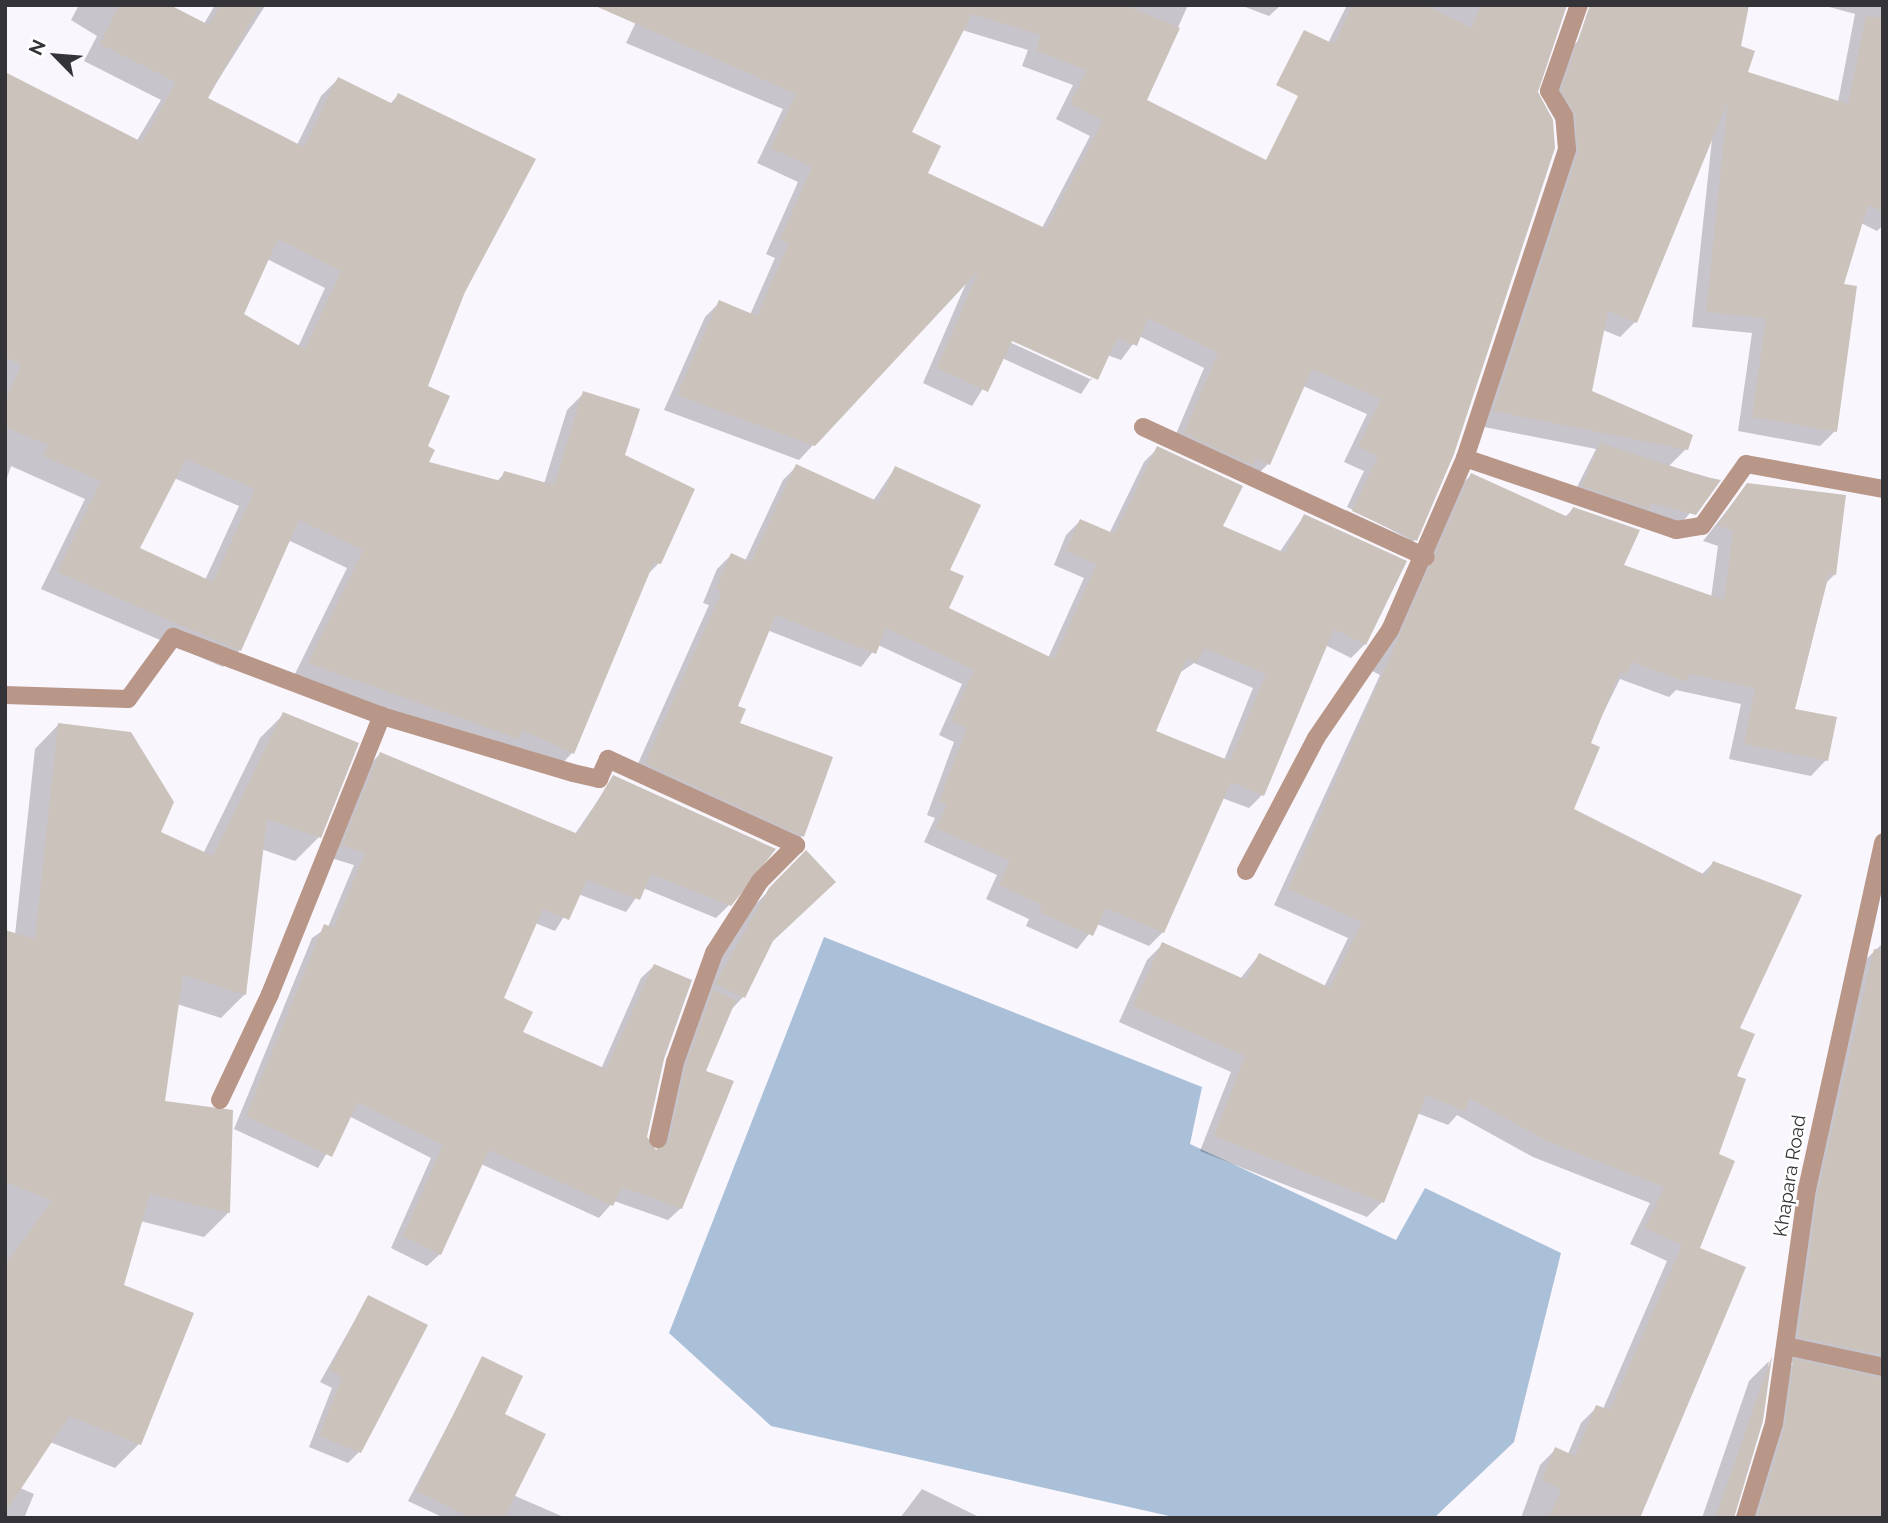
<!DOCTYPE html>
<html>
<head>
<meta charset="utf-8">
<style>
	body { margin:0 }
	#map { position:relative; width:1888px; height:1523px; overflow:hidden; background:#f9f6fe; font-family:Raleway,sans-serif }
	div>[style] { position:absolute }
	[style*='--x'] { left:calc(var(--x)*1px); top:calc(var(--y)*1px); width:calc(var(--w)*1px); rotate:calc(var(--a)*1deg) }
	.water>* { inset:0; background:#aac0d8 }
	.shadow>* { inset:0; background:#0003 }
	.building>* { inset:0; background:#cac2bb }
	.street>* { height:18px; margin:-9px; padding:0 9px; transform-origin:9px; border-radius:9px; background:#b99788 }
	span { translate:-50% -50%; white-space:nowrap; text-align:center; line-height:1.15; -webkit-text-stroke:5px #fff; paint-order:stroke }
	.street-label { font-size:19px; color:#343337 }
	.frame { position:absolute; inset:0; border:7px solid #343337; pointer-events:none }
	.north { position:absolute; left:21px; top:21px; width:70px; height:70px; -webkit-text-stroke:5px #fff; paint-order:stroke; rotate:295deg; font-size:19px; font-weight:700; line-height:28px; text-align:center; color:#343337 }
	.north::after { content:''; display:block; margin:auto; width:24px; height:32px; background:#343337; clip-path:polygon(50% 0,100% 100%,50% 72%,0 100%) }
</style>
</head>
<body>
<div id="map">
	<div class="water">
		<div style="clip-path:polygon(824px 937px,1202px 1087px,1190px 1144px,1396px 1240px,1425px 1188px,1561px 1253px,1514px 1442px,1434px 1518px,1178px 1518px,771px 1426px,669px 1333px)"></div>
	</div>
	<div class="shadow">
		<div style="clip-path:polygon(evenodd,79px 5px,166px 5px,204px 24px,215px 5px,265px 6px,206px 99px,297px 145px,321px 96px,338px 79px,390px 104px,398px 95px,464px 291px,426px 387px,427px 463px,496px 482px,505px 473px,544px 484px,567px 410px,584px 393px,623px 456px,659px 563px,646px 576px,572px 753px,555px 771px,292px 680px,347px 568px,288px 540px,240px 650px,223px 667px,41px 589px,85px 499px,11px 466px,5px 484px,5px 74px,136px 142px,161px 100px,84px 61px,97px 36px,71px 20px,79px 5px,267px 259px,325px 288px,298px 347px,241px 315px,267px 259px,79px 5px,174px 478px,239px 506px,205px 580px,138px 548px,174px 478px)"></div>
		<div style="clip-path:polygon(evenodd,644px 5px,1188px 5px,1145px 101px,1253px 194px,1347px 5px,1552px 5px,1536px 92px,1415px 540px,1400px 555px,1338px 526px,1346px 510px,1411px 540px,1347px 507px,1364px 471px,1344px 462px,1367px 414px,1303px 386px,1268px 464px,1253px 479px,1170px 448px,1204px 368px,1139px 336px,1121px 360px,1107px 355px,1081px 394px,1002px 358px,972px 406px,923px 383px,967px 281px,799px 460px,664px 410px,705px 317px,720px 302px,750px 315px,775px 258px,766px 254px,798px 182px,757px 163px,783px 109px,626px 43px,644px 5px,962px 30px,1028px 50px,1022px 66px,1073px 85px,1056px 119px,1090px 136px,1042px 228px,925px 174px,909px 133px,962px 30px,644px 5px,1004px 336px,1092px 376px,1092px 380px,1003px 339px,1004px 336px)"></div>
		<div style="clip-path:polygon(1240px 5px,1281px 5px,1269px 16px)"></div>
		<div style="clip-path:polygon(1822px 5px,1883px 5px,1883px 225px,1877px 231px,1861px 223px,1842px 286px,1835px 431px,1820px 446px,1738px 431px,1752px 333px,1692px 327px,1712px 139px,1635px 322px,1620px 337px,1603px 330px,1590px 392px,1686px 449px,1669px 466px,1718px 480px,1678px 527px,1572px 497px,1596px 449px,1479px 426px,1564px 168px,1561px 130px,1547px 106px,1566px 53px,1581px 38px,1739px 48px,1745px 73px,1838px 102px,1855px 14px)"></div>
		<div style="clip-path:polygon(evenodd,1158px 448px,1221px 527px,1279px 553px,1304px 516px,1365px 644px,1351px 658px,1325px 645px,1262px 795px,1249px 808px,1222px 798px,1163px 932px,1149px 946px,1097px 924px,1077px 949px,1026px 926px,1029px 919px,986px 899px,997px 875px,924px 842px,935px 818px,927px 815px,954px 742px,939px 735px,962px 684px,878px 645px,861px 667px,767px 630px,736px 707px,738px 724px,802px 836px,788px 850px,632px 777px,709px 605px,703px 603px,717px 569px,731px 555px,745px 561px,783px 480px,797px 466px,873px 501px,895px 468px,948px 570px,947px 608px,1048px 658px,1084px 578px,1054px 565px,1066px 535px,1080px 521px,1109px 534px,1144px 462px,1158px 448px,1194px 663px,1253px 688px,1224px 760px,1154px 732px,1178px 674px,1194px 663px)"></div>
		<div style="clip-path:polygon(1471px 475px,1565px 517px,1573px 509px,1622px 566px,1711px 598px,1718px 546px,1703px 541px,1747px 485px,1835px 574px,1824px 585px,1793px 710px,1826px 760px,1811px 776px,1729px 759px,1741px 704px,1676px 690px,1669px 697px,1620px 679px,1588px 744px,1571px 810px,1701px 875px,1713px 863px,1738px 1029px,1735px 1077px,1638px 1518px,1521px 1518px,1540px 1465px,1556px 1449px,1568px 1454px,1581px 1423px,1597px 1407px,1603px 1409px,1667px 1261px,1630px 1244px,1650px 1203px,1533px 1157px,1457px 1115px,1448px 1125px,1417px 1113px,1382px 1202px,1367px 1217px,1200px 1151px,1231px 1072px,1119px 1022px,1147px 960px,1163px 944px,1240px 979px,1259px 955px,1324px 987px,1348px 938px,1274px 905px,1380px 675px,1372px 671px,1456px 490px)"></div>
		<div style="clip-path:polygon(284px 714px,319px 837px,295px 861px,261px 849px,245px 994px,221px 1018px,177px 1004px,163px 1103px,231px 1111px,228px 1213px,204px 1237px,140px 1221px,122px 1286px,139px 1444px,115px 1468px,50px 1442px,20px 1488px,34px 1494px,24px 1518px,5px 1518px,5px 932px,15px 935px,35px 749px,59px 724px,159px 833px,203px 854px,260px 738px)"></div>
		<div style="clip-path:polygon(380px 754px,575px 834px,614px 777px,729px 905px,716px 918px,643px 888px,626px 912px,578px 894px,555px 931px,535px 923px,502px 998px,520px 1033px,601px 1069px,641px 978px,654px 966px,662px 1059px,645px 1137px,656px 1153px,710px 974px,755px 905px,806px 852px,770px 942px,743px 997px,729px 1012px,704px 1072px,681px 1208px,668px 1220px,614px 1201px,599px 1218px,481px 1164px,440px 1254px,427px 1266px,391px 1248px,431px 1158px,349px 1116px,318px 1168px,234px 1129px,312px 938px,328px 927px,354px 865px,331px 858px,368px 766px)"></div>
		<div style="clip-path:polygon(1882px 944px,1883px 1518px,1742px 1518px,1763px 1451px,1772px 1384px,1793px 1363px,1776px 1360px,1859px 966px)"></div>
		<div style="clip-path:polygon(368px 1297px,359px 1452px,348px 1463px,309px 1447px,332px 1388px,320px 1382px)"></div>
		<div style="clip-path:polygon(483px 1358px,503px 1415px,513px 1495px,566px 1518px,444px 1518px,408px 1501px)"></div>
		<div style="clip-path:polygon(1769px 1361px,1761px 1420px,1733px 1518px,1702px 1518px,1749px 1381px)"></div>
		<div style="clip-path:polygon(922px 1489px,981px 1518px,900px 1518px)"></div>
	</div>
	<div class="building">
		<div style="clip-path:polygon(evenodd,119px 5px,170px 5px,209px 25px,220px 5px,260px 5px,208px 98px,304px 147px,338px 77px,393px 104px,398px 93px,536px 159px,465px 292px,428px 386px,450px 396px,428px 446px,435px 450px,429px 462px,501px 481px,504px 471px,554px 485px,583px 391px,640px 409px,625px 455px,695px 489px,661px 564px,654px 562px,574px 754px,522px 730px,519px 739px,308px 663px,363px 550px,299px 520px,241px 651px,57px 572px,101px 481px,43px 456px,48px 445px,5px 427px,5px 402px,21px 365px,5px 357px,5px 72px,142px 142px,176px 82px,100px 44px,119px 5px,278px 239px,341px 271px,305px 349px,244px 314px,278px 239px,119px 5px,186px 459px,255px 489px,213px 582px,140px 548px,186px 459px)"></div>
		<div style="clip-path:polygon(evenodd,593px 5px,1125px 5px,1180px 28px,1147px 100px,1266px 160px,1298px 96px,1276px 85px,1304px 30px,1334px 44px,1353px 5px,1425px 5px,1472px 28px,1481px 5px,1567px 5px,1538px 92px,1553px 120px,1555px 148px,1454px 454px,1417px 541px,1352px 511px,1378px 456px,1358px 447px,1381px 399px,1312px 369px,1270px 465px,1256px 459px,1253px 465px,1184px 433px,1218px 353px,1148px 318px,1137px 346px,1117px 338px,1098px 380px,1012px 341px,988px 392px,937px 368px,979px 270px,815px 446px,677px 395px,719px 300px,757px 316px,789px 243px,780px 239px,812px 167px,771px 148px,796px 94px,593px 5px,972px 14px,1041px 35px,1036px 51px,1087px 70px,1070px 104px,1103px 120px,1047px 229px,928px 173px,941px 146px,912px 132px,972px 14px)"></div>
		<div style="clip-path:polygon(1590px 5px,1749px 5px,1741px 46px,1755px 51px,1748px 72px,1848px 104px,1866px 16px,1883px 18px,1883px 212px,1868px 205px,1844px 284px,1857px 286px,1837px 432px,1752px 417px,1766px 318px,1706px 312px,1728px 101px,1637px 323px,1608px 311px,1592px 391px,1693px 435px,1688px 450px,1493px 411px,1578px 153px,1575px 114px,1561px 90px)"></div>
		<div style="clip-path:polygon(1600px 443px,1705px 477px,1721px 480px,1696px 515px,1652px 503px,1649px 509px,1582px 486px)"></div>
		<div style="clip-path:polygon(evenodd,1157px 446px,1243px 486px,1223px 526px,1285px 553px,1304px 514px,1407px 561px,1366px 645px,1334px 629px,1264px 796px,1231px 782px,1164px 933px,1106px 908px,1093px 936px,1039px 912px,1042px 905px,999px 885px,1010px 861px,936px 828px,947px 804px,939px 801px,967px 728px,951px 721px,974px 670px,886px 628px,876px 654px,776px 615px,738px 706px,746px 709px,740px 723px,833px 757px,804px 837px,645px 763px,722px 591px,716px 589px,731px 553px,751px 562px,796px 464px,879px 502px,895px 466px,981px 505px,950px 570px,964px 576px,949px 608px,1054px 659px,1097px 564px,1066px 551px,1080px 519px,1115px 534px,1157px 446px,1204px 648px,1266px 674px,1230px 761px,1156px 731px,1187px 658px,1197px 662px,1204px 648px)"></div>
		<div style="clip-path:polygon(1471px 473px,1568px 517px,1573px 507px,1640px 530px,1624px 565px,1724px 600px,1733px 531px,1717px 525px,1747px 483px,1846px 495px,1836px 575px,1829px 574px,1795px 709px,1837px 717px,1828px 761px,1744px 744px,1755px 688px,1689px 674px,1686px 682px,1632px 662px,1627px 675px,1620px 672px,1591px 743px,1600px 747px,1574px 809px,1707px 876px,1713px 861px,1802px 895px,1740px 1028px,1755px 1034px,1737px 1076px,1746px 1079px,1719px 1154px,1735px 1161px,1700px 1248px,1746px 1267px,1640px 1518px,1549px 1518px,1561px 1489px,1542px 1480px,1555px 1447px,1575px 1456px,1596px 1405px,1610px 1410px,1682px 1245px,1645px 1228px,1664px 1187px,1549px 1142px,1469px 1098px,1465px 1111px,1426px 1095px,1384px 1203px,1214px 1136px,1245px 1056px,1133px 1006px,1162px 942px,1246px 980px,1259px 953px,1330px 988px,1362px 922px,1288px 889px)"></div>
		<div style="clip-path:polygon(283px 712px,359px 743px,321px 838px,267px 819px,246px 995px,183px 975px,165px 1101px,233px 1110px,230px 1213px,150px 1194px,124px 1285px,194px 1313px,141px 1445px,69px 1416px,5px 1513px,5px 1265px,52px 1200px,5px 1182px,5px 930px,35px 939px,58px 723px,131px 732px,174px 802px,161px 832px,213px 856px)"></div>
		<div style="clip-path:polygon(380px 752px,578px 834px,613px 775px,776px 849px,731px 906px,651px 874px,640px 900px,587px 880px,569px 920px,543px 909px,504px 998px,533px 1012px,523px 1032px,606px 1069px,654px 964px,692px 980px,664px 1059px,647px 1137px,656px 1150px,669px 1141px,686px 1065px,713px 990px,736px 1000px,706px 1071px,734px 1081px,682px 1209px,622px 1187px,613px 1206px,489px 1150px,441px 1255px,403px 1236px,443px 1145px,358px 1102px,332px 1157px,246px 1116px,324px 924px,334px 928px,365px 853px,342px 845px)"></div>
		<div style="clip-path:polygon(806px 850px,836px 882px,773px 941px,745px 998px,715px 984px,769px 888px)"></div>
		<div style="clip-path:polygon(1874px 949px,1883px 950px,1883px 1355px,1798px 1337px,1818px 1191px)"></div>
		<div style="clip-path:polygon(368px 1295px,428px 1325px,361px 1453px,319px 1436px,342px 1377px,329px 1370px)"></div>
		<div style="clip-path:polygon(482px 1356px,523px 1376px,505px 1414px,546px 1434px,504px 1518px,472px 1518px,416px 1491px)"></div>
		<div style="clip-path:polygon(1772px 1356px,1763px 1421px,1734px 1518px,1715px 1518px)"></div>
		<div style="clip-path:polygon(1794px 1359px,1883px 1378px,1883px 1518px,1757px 1518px,1785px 1426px)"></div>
	</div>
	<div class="street">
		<div style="--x:1143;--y:427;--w:311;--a:24.7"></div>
		<div style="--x:1465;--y:458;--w:325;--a:-71.7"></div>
		<div style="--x:1567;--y:149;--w:33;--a:-95"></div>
		<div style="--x:1564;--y:116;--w:29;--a:-121"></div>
		<div style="--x:1549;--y:91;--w:91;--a:-70.8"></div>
		<div style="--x:5;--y:695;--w:123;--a:1.9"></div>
		<div style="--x:128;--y:699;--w:77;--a:-54"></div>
		<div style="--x:173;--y:637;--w:223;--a:20.7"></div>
		<div style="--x:382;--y:716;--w:199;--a:16.6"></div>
		<div style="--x:573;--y:773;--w:27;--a:13"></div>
		<div style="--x:599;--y:779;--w:22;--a:-66"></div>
		<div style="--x:608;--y:759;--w:207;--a:24.6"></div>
		<div style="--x:796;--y:845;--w:51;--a:135"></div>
		<div style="--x:760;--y:881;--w:85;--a:122.6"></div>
		<div style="--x:714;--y:953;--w:116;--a:109.7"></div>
		<div style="--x:675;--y:1062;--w:79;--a:102.4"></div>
		<div style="--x:1246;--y:871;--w:150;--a:-62.2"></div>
		<div style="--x:1316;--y:738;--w:131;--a:-55.6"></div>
		<div style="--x:1390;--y:630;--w:188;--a:-66.4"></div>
		<div style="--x:1465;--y:458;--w:223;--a:18.8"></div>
		<div style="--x:1676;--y:530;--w:26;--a:-9"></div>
		<div style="--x:1702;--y:526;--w:76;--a:-54.6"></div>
		<div style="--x:1746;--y:464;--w:139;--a:10.3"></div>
		<div style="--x:220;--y:1100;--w:117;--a:-64.7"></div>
		<div style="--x:270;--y:994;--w:300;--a:-68.1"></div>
		<div style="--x:1786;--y:1346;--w:99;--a:12.2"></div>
		<div style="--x:1745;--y:1518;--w:99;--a:-73"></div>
		<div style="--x:1774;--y:1423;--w:236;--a:-82"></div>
		<div style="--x:1807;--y:1189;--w:355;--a:-77.6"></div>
	</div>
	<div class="street-label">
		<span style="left:1790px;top:1176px;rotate:-81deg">Khapara Road</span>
	</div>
	<div class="frame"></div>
	<div class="north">N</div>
</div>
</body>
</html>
